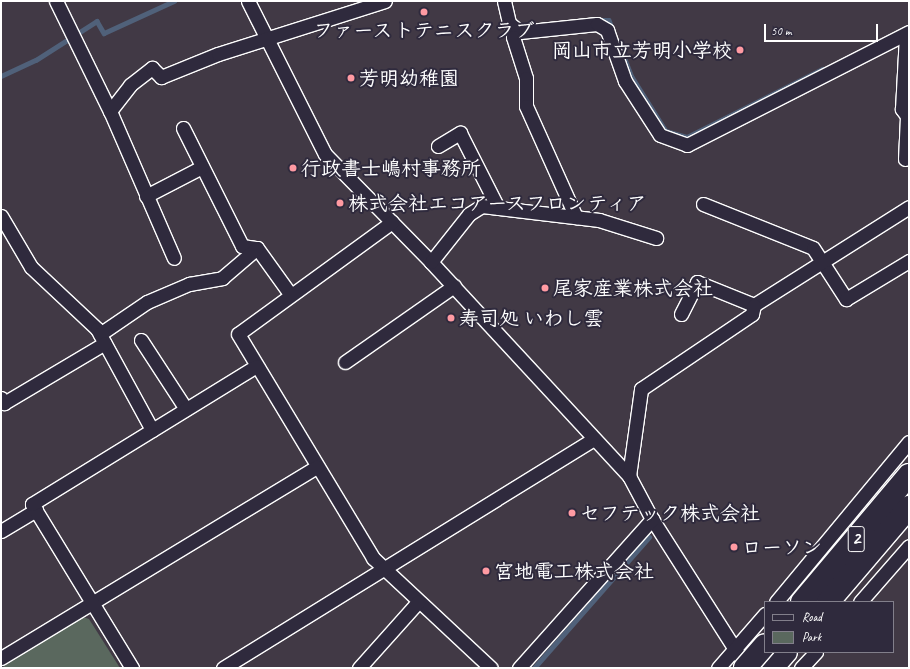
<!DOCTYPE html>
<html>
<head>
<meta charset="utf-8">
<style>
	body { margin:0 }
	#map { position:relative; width:910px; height:669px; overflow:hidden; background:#413945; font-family:Caveat,"Klee One",sans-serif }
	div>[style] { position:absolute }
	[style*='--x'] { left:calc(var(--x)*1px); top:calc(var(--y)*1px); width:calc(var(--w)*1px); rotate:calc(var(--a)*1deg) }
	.green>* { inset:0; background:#5a685e }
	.stream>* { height:4.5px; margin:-2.25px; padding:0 2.25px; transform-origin:2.25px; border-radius:2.25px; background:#50617a }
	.roads { filter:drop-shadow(1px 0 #fff) drop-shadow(-1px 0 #fff) drop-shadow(0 1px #fff) drop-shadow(0 -1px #fff) }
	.street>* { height:13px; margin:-6.5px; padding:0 6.5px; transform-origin:6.5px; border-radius:6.5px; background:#2f2a3d }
	.highway>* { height:22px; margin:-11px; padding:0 11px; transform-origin:11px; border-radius:11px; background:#2f2a3d }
	.bridges { filter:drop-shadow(1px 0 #fff) drop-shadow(-1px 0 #fff) drop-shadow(0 1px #fff) drop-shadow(0 -1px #fff) }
	.highway-bridge>* { height:22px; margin:-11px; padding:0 11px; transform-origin:11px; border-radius:11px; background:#2f2a3d }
	.dots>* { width:11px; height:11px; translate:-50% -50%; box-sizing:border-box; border:2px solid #2f2a3d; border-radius:50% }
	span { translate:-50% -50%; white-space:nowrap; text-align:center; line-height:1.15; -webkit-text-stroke:4px #2f2a3d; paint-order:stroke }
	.shield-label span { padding:1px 3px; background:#2f2a3d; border:1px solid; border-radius:3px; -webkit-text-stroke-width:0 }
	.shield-label { font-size:19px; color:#fff; font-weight:700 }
	.poi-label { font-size:20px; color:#fff; font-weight:700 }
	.right { translate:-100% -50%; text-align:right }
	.left { translate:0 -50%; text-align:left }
	.frame { position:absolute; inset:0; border:2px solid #fff; pointer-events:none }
	.legend { position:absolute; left:764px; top:601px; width:130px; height:52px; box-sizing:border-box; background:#2f2a3d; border:1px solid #827f8b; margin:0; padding:5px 7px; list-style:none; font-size:12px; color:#fff }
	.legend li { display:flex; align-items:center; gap:8px; height:20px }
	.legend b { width:20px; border:1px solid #827f8b }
	.scale { position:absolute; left:764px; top:24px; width:114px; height:18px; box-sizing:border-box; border:2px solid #fff; border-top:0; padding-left:5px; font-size:12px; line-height:14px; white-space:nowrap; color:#fff; -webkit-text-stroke:3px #2f2a3d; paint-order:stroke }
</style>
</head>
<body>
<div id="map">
	<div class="green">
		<div style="clip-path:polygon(83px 617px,89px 619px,120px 668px,1px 668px)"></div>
	</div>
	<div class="stream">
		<div style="--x:598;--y:20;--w:11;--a:0"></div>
		<div style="--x:609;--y:20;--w:12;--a:70"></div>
		<div style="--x:618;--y:41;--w:39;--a:69"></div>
		<div style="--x:632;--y:77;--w:64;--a:57.8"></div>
		<div style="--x:666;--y:131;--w:22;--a:16"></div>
		<div style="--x:687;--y:137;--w:151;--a:-26.7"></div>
		<div style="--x:1;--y:76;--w:38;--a:-25"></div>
		<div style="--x:36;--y:60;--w:72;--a:-32.6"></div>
		<div style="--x:97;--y:21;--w:14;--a:60"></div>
		<div style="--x:104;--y:33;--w:77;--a:-24.6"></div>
		<div style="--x:534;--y:668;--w:174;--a:-48.7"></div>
	</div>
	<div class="roads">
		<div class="street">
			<div style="--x:56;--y:1;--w:123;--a:63.9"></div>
			<div style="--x:110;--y:111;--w:160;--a:66.5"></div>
			<div style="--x:248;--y:1;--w:171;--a:63.3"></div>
			<div style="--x:325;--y:154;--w:151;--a:45.5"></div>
			<div style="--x:431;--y:262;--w:292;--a:47.2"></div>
			<div style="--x:629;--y:476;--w:49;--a:61.9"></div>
			<div style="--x:652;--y:519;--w:177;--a:57.5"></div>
			<div style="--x:504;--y:1;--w:23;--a:77"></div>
			<div style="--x:509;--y:23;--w:14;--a:39"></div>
			<div style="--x:520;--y:32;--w:77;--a:-5.9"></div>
			<div style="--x:597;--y:24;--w:12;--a:31"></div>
			<div style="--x:607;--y:30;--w:54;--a:70.6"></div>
			<div style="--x:625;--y:81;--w:64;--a:57.1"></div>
			<div style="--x:660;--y:135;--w:29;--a:20"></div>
			<div style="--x:687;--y:145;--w:249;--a:-27"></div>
			<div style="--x:515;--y:28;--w:9;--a:103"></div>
			<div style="--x:513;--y:37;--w:43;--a:72.4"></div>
			<div style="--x:526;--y:78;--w:28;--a:90"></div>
			<div style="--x:526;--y:106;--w:122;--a:65.8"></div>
			<div style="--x:110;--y:111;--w:33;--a:-52"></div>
			<div style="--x:130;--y:85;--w:28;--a:-38"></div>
			<div style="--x:152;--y:68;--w:13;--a:45"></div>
			<div style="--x:161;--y:77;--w:61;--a:-22"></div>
			<div style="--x:218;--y:54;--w:175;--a:-17.6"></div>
			<div style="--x:183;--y:128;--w:132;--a:63.4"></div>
			<div style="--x:242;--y:246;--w:15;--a:8"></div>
			<div style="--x:257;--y:248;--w:57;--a:54.3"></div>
			<div style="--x:438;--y:146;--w:26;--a:-31"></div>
			<div style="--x:460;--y:133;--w:84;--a:63.1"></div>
			<div style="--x:905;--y:159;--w:43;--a:-87.3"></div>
			<div style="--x:907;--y:116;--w:9;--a:-126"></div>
			<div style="--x:902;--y:109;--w:75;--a:-86.9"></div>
			<div style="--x:146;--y:196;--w:63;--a:-27.4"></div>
			<div style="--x:703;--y:204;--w:118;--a:21.8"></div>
			<div style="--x:813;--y:248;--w:61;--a:57.1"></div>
			<div style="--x:846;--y:299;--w:74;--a:-31.1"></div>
			<div style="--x:1;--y:216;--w:59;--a:59.5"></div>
			<div style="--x:31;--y:267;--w:91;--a:43.2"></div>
			<div style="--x:97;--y:329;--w:115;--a:61.4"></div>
			<div style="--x:392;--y:222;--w:190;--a:144"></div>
			<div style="--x:238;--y:334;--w:262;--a:58.9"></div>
			<div style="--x:373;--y:558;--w:161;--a:43"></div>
			<div style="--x:431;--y:262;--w:61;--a:-51.6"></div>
			<div style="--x:469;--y:214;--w:15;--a:-32"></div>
			<div style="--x:482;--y:206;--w:118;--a:6.8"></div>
			<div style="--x:599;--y:220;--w:60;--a:17.5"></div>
			<div style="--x:681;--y:314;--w:36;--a:-63"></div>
			<div style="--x:697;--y:282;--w:61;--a:22"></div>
			<div style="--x:754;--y:305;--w:183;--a:-32.3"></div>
			<div style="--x:100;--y:334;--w:57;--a:-34.2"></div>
			<div style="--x:147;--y:302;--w:46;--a:-23.2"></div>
			<div style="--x:189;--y:284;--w:34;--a:-10"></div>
			<div style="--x:222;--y:278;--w:46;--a:-40.6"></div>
			<div style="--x:141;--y:340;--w:82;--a:56.9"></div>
			<div style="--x:345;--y:362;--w:133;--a:-34.9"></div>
			<div style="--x:1;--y:398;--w:6;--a:59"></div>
			<div style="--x:4;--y:403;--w:117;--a:-30.7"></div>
			<div style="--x:629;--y:476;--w:88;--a:-82.1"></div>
			<div style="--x:641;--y:389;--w:134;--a:-34"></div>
			<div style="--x:752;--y:314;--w:9;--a:-77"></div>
			<div style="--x:1;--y:531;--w:41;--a:-31"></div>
			<div style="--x:776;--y:602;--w:208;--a:-50.3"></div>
			<div style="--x:860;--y:602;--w:74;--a:-48.8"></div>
			<div style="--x:1;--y:658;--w:369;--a:-31.2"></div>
			<div style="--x:132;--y:668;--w:192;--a:-121.4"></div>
			<div style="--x:32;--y:504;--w:263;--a:-31.6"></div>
			<div style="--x:223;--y:668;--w:436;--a:-31.7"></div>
			<div style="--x:359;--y:668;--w:89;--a:-48.2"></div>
			<div style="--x:519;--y:668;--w:200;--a:-48.2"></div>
			<div style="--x:718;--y:668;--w:72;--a:-49"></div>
			<div style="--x:801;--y:668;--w:22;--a:-47"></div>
		</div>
		<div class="highway">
			<div style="--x:802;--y:602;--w:166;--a:-49.9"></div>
			<div style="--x:828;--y:602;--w:125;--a:-49.5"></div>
			<div style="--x:772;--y:668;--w:21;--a:-49"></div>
		</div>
	</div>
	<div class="bridges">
		<div class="highway-bridge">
			<div style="--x:745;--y:668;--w:30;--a:-49"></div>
		</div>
	</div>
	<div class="dots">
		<div style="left:424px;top:12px;background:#ff9aa2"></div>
		<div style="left:740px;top:50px;background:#ff9aa2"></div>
		<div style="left:351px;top:78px;background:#ff9aa2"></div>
		<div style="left:293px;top:168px;background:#ff9aa2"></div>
		<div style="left:340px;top:203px;background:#ff9aa2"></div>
		<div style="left:545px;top:288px;background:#ff9aa2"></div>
		<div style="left:451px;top:318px;background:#ff9aa2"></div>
		<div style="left:572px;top:513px;background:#ff9aa2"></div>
		<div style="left:734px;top:547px;background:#ff9aa2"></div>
		<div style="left:486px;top:571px;background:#ff9aa2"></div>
	</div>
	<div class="shield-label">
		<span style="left:856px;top:539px">2</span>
	</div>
	<div class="poi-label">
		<span style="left:424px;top:30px">ファーストテニスクラブ</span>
		<span class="right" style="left:732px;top:50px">岡山市立芳明小学校</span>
		<span class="left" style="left:359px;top:78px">芳明幼稚園</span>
		<span class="left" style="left:301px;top:168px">行政書士嶋村事務所</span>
		<span class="left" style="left:348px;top:203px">株式会社エコアースフロンティア</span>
		<span class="left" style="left:553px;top:288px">尾家産業株式会社</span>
		<span class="left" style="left:459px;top:318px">寿司処 いわし雲</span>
		<span class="left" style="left:580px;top:513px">セフテック株式会社</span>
		<span class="left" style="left:742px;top:547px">ローソン</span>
		<span class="left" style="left:494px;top:571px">宮地電工株式会社</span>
	</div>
	<div class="frame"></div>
	<ul class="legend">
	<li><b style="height:5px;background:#2f2a3d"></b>Road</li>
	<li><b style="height:11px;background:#5a685e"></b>Park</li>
	</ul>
	<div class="scale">50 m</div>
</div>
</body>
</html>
